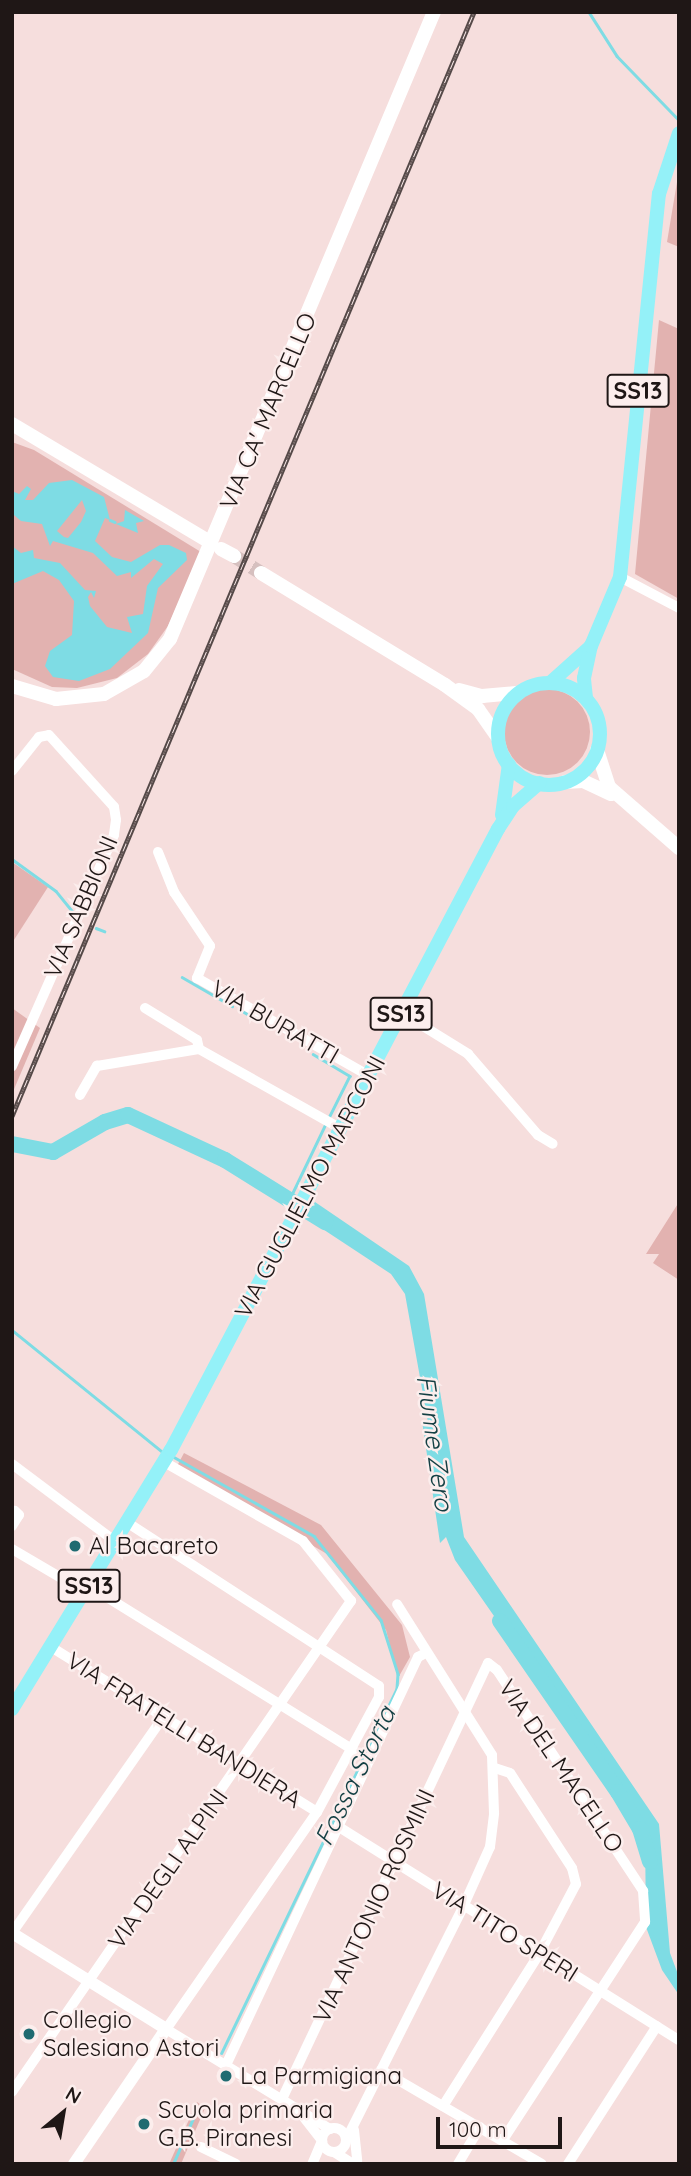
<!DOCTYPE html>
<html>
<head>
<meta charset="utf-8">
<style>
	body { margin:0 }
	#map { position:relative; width:691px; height:2176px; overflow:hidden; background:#f6dedd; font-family:Quicksand,sans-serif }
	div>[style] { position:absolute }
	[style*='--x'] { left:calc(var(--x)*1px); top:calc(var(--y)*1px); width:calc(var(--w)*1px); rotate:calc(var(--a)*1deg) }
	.green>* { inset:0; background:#e2b2b0 }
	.round { border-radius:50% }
	.water>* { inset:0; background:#7edce4 }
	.stream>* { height:2.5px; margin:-1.25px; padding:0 1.25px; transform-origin:1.25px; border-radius:1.25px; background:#7edce4 }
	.river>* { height:16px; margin:-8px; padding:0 8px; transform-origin:8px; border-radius:8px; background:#7edce4 }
	.secondary-tunnel>* { height:14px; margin-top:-7px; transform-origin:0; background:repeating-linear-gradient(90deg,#d6c0bf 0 14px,transparent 0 21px) }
	.minor>* { height:10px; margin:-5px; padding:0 5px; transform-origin:5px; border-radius:5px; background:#fff }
	.minor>.ring { margin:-5px; padding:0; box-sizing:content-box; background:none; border:10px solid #fff; border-radius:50% }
	.tertiary>* { height:12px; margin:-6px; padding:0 6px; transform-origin:6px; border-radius:6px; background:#fff }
	.secondary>* { height:14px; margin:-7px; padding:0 7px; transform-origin:7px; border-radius:7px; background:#fff }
	.primary>* { height:14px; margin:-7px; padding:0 7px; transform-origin:7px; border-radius:7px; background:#94f1f8 }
	.primary>.ring { margin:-7px; padding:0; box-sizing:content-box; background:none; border:14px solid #94f1f8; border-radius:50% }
	.rail>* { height:5px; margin-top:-2.5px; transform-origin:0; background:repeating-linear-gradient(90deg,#fceeed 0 8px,#554948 0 16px); box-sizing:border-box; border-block:2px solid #554948 }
	.dots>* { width:19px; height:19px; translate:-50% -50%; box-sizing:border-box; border:4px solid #fceeed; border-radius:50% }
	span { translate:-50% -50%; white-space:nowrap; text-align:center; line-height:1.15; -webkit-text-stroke:5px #fceeed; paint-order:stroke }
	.shield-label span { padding:2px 5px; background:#fceeed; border:2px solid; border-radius:5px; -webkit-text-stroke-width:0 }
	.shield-label { font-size:23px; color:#1f1716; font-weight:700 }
	.street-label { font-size:24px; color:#1f1716 }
	.poi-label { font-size:24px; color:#1f1716 }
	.left { translate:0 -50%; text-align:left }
	.water-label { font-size:26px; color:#133f43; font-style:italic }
	.frame { position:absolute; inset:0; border:14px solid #1f1716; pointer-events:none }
	.north { position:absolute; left:28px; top:2078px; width:70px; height:70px; -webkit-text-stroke:5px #fceeed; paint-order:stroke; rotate:30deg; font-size:19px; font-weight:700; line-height:28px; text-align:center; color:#1f1716 }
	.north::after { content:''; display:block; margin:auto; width:24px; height:32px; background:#1f1716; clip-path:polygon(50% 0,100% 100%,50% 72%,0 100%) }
	.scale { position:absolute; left:436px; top:2117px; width:126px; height:32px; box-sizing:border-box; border:4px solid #1f1716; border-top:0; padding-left:9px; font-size:21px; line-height:24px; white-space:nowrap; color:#1f1716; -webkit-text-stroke:5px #fceeed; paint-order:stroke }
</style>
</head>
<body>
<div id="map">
	<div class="green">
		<div style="clip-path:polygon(679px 170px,679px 247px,667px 242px)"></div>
		<div style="clip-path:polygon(659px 320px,679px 329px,679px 599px,635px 574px)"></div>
		<div style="clip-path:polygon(12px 442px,34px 450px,201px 552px,168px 626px,148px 654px,117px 678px,77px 688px,52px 687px,12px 669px)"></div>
		<div class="round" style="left:504px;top:689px;width:86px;height:86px"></div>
		<div style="clip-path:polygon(12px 862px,48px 887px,12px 943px)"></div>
		<div style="clip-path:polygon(12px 1008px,40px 1028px,12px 1094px)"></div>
		<div style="clip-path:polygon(679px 1202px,679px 1280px,653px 1263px,659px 1254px,646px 1254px)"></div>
		<div style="clip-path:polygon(184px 1453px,321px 1525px,402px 1625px,410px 1657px,398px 1678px,386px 1630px,327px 1554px,177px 1466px)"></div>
		<div style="clip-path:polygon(197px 2102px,205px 2108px,181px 2164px,169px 2164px)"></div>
	</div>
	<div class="water">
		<div style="clip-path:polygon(evenodd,72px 480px,104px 497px,110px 520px,105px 518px,95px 541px,112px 557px,131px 562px,160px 545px,169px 545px,186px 553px,187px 560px,158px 588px,148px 633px,110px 669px,79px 681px,53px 677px,45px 666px,50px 651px,72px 635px,74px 601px,59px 580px,43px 571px,12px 584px,12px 546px,21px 553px,33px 550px,34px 558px,60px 563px,85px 590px,96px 591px,94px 598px,91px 592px,88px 597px,90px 606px,107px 627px,132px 633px,127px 617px,143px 614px,147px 586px,163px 564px,154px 559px,131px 578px,131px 572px,117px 576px,93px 553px,53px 541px,50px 546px,42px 524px,21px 521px,14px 515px,12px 491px,19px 494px,27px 486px,31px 489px,25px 500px,33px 500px,49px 483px,72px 480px,82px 500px,86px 511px,81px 522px,68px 538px,64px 537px,57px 531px,82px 500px)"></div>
		<div style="clip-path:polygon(125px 510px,144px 521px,136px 523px,138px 533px,116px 524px,124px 521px)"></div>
		<div style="clip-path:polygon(315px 1202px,409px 1266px,424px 1294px,464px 1537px,659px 1824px,670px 1953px,679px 1977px,679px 1995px,662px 1970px,646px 1927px,645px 1833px,455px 1560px,446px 1537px,440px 1543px,422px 1421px,428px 1422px,405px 1294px,391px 1274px,306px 1218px)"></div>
	</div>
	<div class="stream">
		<div style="--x:589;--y:12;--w:52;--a:57.5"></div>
		<div style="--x:617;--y:56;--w:89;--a:45.9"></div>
		<div style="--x:110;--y:520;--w:5;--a:22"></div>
		<div style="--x:12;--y:859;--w:54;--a:36"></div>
		<div style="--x:56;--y:891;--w:28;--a:51"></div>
		<div style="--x:96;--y:928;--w:9;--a:21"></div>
		<div style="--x:182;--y:977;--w:58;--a:30.1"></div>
		<div style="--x:244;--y:1012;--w:6;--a:31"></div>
		<div style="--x:313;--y:1054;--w:43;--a:30.7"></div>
		<div style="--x:350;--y:1076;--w:45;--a:116.6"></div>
		<div style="--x:289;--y:1200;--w:83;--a:-64.4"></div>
		<div style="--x:12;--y:1330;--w:196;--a:39"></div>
		<div style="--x:174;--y:1457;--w:161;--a:29.4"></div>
		<div style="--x:314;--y:1536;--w:107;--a:51.4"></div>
		<div style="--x:381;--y:1620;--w:57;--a:72.5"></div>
		<div style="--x:398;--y:1674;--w:15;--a:94"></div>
		<div style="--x:397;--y:1689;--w:404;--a:115.7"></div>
		<div style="--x:173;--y:2164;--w:62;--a:-66.3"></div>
	</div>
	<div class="river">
		<div style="--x:12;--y:1144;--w:42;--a:11"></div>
		<div style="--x:53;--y:1152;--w:60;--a:-30"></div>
		<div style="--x:105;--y:1122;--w:24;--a:-17"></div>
		<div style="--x:128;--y:1115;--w:107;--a:24.9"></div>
		<div style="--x:225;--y:1160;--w:118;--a:31.8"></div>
		<div style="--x:500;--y:1621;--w:208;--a:55.4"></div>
		<div style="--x:618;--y:1792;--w:43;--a:59.3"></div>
		<div style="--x:640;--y:1829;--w:34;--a:73"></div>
	</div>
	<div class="secondary-tunnel">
		<div style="--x:234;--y:556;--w:32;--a:32"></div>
	</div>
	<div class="minor">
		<div style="--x:620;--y:577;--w:67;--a:27.7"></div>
		<div style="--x:12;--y:771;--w:43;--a:-51.5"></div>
		<div style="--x:39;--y:737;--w:10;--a:-11"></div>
		<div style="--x:49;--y:735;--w:97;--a:47.9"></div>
		<div style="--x:114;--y:807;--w:13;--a:81"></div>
		<div style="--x:116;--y:820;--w:15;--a:98"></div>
		<div style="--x:114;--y:835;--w:253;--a:113.8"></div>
		<div style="--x:158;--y:852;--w:43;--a:68.2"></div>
		<div style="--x:174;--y:892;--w:65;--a:56.3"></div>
		<div style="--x:210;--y:946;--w:35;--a:112"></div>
		<div style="--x:197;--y:978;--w:197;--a:29.6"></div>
		<div style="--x:145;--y:1008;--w:61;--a:31.6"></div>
		<div style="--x:197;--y:1040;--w:9;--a:77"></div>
		<div style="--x:402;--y:1013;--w:78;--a:31.8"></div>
		<div style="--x:468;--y:1054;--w:107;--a:49.2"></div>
		<div style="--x:538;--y:1135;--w:17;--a:31"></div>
		<div style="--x:80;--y:1095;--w:34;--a:-60"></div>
		<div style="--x:97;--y:1066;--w:103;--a:-9.5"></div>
		<div style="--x:199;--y:1049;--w:162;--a:29.3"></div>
		<div style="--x:12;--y:1464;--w:130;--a:36.9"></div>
		<div style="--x:128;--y:1523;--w:299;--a:33"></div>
		<div style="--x:379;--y:1686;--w:11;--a:90"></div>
		<div style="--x:379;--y:1697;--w:131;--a:118.3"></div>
		<div style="--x:317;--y:1812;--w:264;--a:124.8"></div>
		<div style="--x:166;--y:2029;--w:192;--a:31.4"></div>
		<div style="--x:12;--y:1526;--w:13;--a:-58"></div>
		<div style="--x:19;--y:1515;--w:6;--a:-135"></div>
		<div style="--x:12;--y:1549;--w:85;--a:30.5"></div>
		<div style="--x:89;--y:1586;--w:311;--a:31.8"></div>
		<div style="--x:51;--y:1647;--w:313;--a:31.8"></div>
		<div style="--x:339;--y:1827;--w:401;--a:32.1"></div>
		<div style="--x:12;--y:1933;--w:264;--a:-55"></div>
		<div style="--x:226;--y:2065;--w:451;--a:-64.8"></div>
		<div style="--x:418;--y:1657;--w:9;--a:-27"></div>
		<div style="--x:381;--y:2070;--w:186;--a:30.3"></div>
		<div style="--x:12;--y:2092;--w:597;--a:-55.38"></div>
		<div style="--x:351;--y:1601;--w:77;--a:-128.7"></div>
		<div style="--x:303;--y:1541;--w:160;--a:-150.4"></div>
		<div style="--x:282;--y:2099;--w:482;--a:-64.7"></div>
		<div style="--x:488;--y:1663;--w:11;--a:38"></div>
		<div style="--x:497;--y:1670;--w:265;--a:56.5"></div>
		<div style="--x:643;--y:1891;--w:31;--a:86"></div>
		<div style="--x:645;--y:1922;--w:260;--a:123.1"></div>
		<div style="--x:443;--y:2106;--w:180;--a:-57.7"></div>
		<div style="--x:539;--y:1954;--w:79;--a:-62.1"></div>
		<div style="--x:576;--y:1884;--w:16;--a:-104"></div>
		<div style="--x:572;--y:1868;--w:113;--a:-123.1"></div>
		<div style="--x:510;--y:1773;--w:16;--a:-162"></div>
		<div style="--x:302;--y:2115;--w:33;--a:52"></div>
		<div style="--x:322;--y:2141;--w:25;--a:113"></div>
		<div class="ring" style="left:322px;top:2128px;width:14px;height:14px"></div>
		<div style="--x:354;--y:2130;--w:31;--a:84"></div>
		<div style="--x:346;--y:2140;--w:261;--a:-63.3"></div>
		<div style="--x:463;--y:1907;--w:66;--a:-65.8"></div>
		<div style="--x:490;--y:1847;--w:34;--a:-83"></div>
		<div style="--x:494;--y:1813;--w:58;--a:-92"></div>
		<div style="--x:492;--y:1755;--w:178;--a:-122.2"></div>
		<div style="--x:201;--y:2147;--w:39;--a:26"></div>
		<div style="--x:334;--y:2152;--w:22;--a:32"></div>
		<div style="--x:458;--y:2164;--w:43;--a:-59.3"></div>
		<div style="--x:568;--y:2164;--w:164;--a:-57.2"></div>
	</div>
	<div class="tertiary">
		<div style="--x:12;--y:1933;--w:181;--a:31.9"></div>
		<div style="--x:166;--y:2029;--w:163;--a:124.3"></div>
	</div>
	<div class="secondary">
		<div style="--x:12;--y:424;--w:225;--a:30.8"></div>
		<div style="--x:221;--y:549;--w:15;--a:28"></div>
		<div style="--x:261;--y:573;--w:215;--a:31.3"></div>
		<div style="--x:445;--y:685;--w:41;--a:36"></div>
		<div style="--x:478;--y:709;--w:35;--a:55"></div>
		<div style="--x:12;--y:686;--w:46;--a:16.5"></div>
		<div style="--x:56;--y:699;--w:48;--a:-5.9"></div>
		<div style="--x:104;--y:694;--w:46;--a:-29.9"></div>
		<div style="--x:144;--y:671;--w:41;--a:-50.9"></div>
		<div style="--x:170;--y:639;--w:680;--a:-67.17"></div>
		<div style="--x:459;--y:690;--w:24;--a:15"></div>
		<div style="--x:482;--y:696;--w:37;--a:-5"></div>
		<div style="--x:597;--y:750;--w:39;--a:72"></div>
		<div style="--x:609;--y:787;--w:93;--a:41.1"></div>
		<div style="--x:565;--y:782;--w:18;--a:-3"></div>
		<div style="--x:583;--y:781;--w:31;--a:25"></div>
	</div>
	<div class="primary">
		<div style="--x:550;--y:683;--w:54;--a:-42"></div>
		<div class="ring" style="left:498px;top:683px;width:88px;height:88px"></div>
		<div style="--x:586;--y:698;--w:20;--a:-96"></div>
		<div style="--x:584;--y:678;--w:33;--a:-78"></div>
		<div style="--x:591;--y:646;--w:75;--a:-67.2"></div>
		<div style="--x:620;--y:577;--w:385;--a:-84.2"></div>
		<div style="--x:659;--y:194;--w:64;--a:-71.8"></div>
		<div style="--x:502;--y:815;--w:51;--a:-82.2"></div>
		<div style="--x:12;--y:1709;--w:304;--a:-58.5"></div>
		<div style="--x:171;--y:1450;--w:702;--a:-62.23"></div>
		<div style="--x:498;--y:829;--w:27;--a:-57"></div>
		<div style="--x:513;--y:806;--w:35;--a:-41"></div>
	</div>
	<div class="rail">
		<div style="--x:12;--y:1116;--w:1197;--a:-67.29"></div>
	</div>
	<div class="dots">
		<div style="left:75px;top:1546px;background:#1f6b71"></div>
		<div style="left:29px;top:2034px;background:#1f6b71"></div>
		<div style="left:226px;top:2076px;background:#1f6b71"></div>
		<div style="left:144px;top:2124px;background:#1f6b71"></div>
	</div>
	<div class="shield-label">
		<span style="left:638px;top:391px">SS13</span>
		<span style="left:401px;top:1014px">SS13</span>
		<span style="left:89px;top:1586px">SS13</span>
	</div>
	<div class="street-label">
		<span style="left:268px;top:411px;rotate:-67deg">VIA CA' MARCELLO</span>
		<span style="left:81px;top:907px;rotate:-67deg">VIA SABBIONI</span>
		<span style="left:275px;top:1022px;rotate:30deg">VIA BURATTI</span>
		<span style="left:310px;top:1187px;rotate:-62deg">VIA GUGLIELMO MARCONI</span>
		<span style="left:184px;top:1730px;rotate:32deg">VIA FRATELLI BANDIERA</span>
		<span style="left:561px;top:1766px;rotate:56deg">VIA DEL MACELLO</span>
		<span style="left:168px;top:1869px;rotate:-55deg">VIA DEGLI ALPINI</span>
		<span style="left:374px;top:1906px;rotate:-65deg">VIA ANTONIO ROSMINI</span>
		<span style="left:505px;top:1932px;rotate:32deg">VIA TITO SPERI</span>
	</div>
	<div class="poi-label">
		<span class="left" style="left:89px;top:1546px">Al Bacareto</span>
		<span class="left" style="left:43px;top:2034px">Collegio<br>Salesiano Astori</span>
		<span class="left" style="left:240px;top:2076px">La Parmigiana</span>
		<span class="left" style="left:158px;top:2124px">Scuola primaria<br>G.B. Piranesi</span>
	</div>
	<div class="water-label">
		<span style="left:435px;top:1443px;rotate:82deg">Fiume Zero</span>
		<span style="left:355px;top:1776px;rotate:-64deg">Fossa Storta</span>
	</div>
	<div class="frame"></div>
	<div class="north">N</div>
	<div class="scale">100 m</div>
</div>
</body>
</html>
